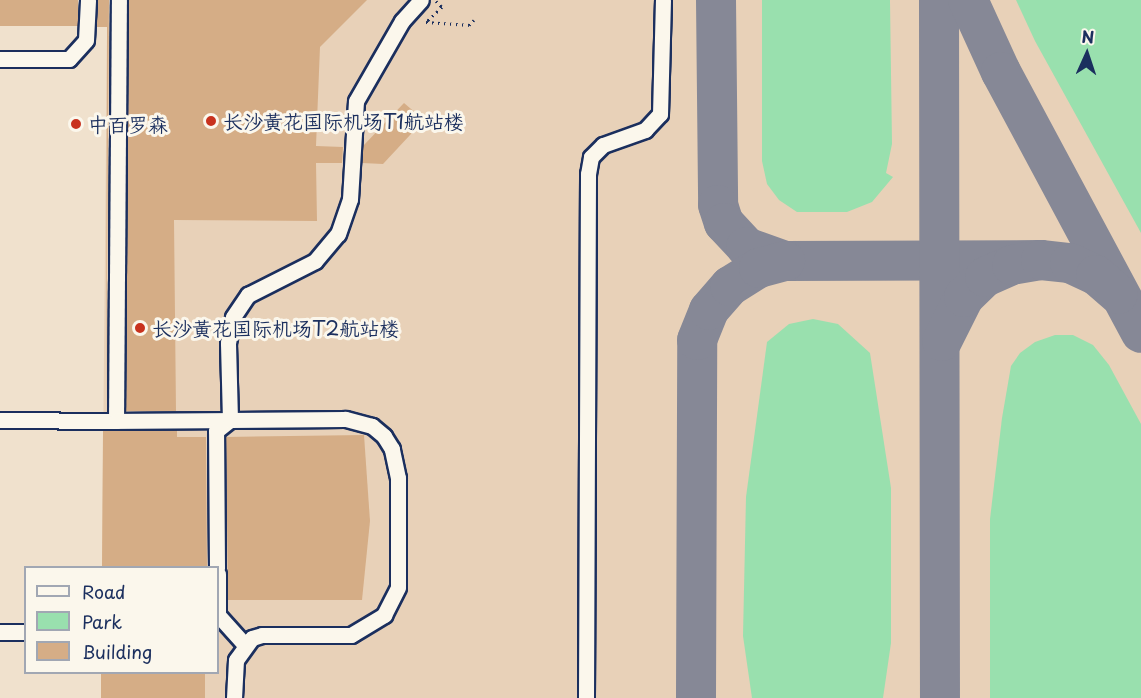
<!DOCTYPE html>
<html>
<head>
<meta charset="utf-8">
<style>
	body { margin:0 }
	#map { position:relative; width:1141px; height:698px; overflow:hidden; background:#f0e1cd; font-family:"Playpen Sans","LXGW WenKai TC",sans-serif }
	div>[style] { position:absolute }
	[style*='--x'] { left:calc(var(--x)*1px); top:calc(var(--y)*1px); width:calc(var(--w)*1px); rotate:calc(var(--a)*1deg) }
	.built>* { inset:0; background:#e8d1b8 }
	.green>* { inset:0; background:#99e0ae }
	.taxiway>* { height:40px; margin:-20px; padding:0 20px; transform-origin:20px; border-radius:20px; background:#868896 }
	.building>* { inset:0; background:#d5ad86; transform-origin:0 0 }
	.path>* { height:3px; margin-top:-1.5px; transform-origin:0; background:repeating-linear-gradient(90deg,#1b2f5e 0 1.5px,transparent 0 6px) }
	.roads { filter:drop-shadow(2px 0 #1b2f5e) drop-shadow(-2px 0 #1b2f5e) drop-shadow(0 2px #1b2f5e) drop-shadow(0 -2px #1b2f5e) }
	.minor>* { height:15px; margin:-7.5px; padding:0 7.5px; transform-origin:7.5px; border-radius:7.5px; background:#fbf7ec }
	.dots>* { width:16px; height:16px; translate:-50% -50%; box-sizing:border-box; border:3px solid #fbf7ec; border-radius:50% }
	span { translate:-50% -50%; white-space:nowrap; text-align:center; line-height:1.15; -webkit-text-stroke:6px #fbf7ec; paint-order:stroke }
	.poi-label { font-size:20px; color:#1b2f5e }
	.left { translate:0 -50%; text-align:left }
	.legend { position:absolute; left:24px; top:566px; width:195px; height:108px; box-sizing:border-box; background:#fbf7ec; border:2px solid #a1a7b3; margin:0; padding:8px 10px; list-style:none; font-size:18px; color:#1b2f5e }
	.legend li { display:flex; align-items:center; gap:12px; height:30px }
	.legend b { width:30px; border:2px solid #a1a7b3 }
	.north { position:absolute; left:1057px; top:24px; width:60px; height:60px; -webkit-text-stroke:4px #fbf7ec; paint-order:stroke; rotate:3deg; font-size:16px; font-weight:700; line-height:24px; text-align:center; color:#1b2f5e }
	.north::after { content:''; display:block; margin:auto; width:21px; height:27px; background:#1b2f5e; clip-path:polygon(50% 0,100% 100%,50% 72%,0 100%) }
</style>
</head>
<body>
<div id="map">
	<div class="built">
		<div style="clip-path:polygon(135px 0,1141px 0,1141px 698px,101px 698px,101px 673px,218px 672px,218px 568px,102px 567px,107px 36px,135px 36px)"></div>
	</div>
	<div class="green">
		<div style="clip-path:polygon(762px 0,890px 0,892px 144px,886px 173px,893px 177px,872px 202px,847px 212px,797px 212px,779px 200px,767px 184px,762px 161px)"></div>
		<div style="clip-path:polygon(1016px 0,1141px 0,1141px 233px,1035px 41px)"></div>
		<div style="clip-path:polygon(813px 319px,838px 324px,870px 353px,891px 488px,891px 643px,883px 698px,752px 698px,743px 636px,746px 497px,767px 342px,789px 324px)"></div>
		<div style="clip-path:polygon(1055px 335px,1073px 335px,1093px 345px,1109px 365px,1141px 424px,1141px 698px,990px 698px,990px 519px,1002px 418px,1011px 366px,1020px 353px,1035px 342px)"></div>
	</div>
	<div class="taxiway">
		<div style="--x:716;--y:0;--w:205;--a:89.4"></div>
		<div style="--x:718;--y:205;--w:19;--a:72"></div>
		<div style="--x:724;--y:223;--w:33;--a:47"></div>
		<div style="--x:746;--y:247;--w:41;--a:19.7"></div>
		<div style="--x:785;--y:261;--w:256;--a:-0.2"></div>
		<div style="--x:939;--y:0;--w:698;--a:89.92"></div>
		<div style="--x:968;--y:0;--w:79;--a:65.4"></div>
		<div style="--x:1001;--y:72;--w:296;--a:61.8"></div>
		<div style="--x:942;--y:341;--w:49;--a:-63.4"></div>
		<div style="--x:964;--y:297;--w:29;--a:-44"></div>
		<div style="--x:985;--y:277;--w:30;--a:-24"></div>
		<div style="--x:1012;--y:265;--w:29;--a:-10"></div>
		<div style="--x:1041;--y:260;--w:29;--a:6"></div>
		<div style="--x:1070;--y:263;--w:29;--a:25"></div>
		<div style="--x:1096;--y:275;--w:29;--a:41"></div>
		<div style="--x:696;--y:698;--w:358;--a:-89.8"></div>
		<div style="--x:697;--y:340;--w:32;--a:-68"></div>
		<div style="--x:709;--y:310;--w:32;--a:-49"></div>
		<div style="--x:730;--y:286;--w:34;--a:-32"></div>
		<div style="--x:759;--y:268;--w:27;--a:-15"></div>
	</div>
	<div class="building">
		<div style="left:0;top:0;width:78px;height:26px"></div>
		<div style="clip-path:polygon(98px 0,109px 0,106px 411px,107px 27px,96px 27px)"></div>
		<div style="clip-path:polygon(129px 0,367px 0,320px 47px,316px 146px,343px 147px,342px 163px,316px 163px,317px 221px,174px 220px,176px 411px,126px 411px)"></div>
		<div style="clip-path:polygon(404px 103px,424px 120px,383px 164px,362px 163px,363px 146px)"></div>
		<div style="clip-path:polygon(177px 430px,177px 437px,206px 437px,207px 567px,102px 567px,103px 431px)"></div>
		<div style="clip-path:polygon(364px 435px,370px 521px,362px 600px,228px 600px,226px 437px)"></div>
		<div style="left:101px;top:672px;width:104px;height:26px"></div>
	</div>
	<div class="path">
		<div style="--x:436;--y:1;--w:8;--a:45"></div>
		<div style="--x:442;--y:7;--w:22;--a:137"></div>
		<div style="--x:426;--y:22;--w:43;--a:4"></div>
		<div style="--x:469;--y:25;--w:7;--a:-45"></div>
	</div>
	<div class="roads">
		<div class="minor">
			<div style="--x:0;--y:59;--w:69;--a:0"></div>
			<div style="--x:69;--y:59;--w:25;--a:-48"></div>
			<div style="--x:86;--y:40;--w:40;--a:-87.1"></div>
			<div style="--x:0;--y:420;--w:116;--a:0.5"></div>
			<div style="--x:116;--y:421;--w:421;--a:-89.6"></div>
			<div style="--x:116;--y:421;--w:114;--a:-0.5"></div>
			<div style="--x:217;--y:568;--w:137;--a:-90.4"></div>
			<div style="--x:216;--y:431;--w:18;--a:-38"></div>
			<div style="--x:218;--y:574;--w:41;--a:90"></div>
			<div style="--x:218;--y:615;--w:39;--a:48"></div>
			<div style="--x:0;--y:632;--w:26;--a:0"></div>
			<div style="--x:234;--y:698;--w:38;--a:-87"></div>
			<div style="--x:236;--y:660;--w:27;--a:-54"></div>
			<div style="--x:252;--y:638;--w:10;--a:-17"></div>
			<div style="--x:262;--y:635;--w:89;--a:0"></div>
			<div style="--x:351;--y:635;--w:39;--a:-31"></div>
			<div style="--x:384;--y:615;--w:31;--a:-63"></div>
			<div style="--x:398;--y:587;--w:109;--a:-90"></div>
			<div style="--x:398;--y:478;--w:30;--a:-102"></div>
			<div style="--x:392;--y:449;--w:15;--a:-122"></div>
			<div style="--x:384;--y:436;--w:16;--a:-140"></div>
			<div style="--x:372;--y:426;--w:28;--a:-165"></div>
			<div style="--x:345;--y:419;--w:115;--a:179.5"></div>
			<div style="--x:230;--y:420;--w:77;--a:-91.5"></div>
			<div style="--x:228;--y:343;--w:26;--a:-79"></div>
			<div style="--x:233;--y:317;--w:27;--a:-56"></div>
			<div style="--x:248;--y:295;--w:75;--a:-26.9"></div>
			<div style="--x:315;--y:261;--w:35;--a:-50"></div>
			<div style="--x:338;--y:234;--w:37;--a:-71"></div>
			<div style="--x:350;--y:199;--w:98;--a:-86.5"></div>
			<div style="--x:356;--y:101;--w:92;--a:-60.1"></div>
			<div style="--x:402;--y:21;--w:28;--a:-48"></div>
			<div style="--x:586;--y:698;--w:524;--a:-89.78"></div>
			<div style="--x:588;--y:174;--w:17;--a:-80"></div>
			<div style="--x:591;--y:157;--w:17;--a:-45"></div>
			<div style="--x:603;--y:145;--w:45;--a:-19.7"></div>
			<div style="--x:645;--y:130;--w:22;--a:-47"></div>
			<div style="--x:660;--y:114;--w:114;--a:-88.5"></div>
		</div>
	</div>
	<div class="dots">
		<div style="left:211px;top:121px;background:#c8321e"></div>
		<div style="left:76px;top:124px;background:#c8321e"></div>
		<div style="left:140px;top:328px;background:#c8321e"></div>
	</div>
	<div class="poi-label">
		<span class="left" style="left:223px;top:121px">长沙黄花国际机场T1航站楼</span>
		<span class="left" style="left:88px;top:124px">中百罗森</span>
		<span class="left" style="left:152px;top:328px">长沙黄花国际机场T2航站楼</span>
	</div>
	<ul class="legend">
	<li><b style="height:8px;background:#fbf7ec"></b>Road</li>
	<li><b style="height:16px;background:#99e0ae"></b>Park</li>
	<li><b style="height:16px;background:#d5ad86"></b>Building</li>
	</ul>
	<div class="north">N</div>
</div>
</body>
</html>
